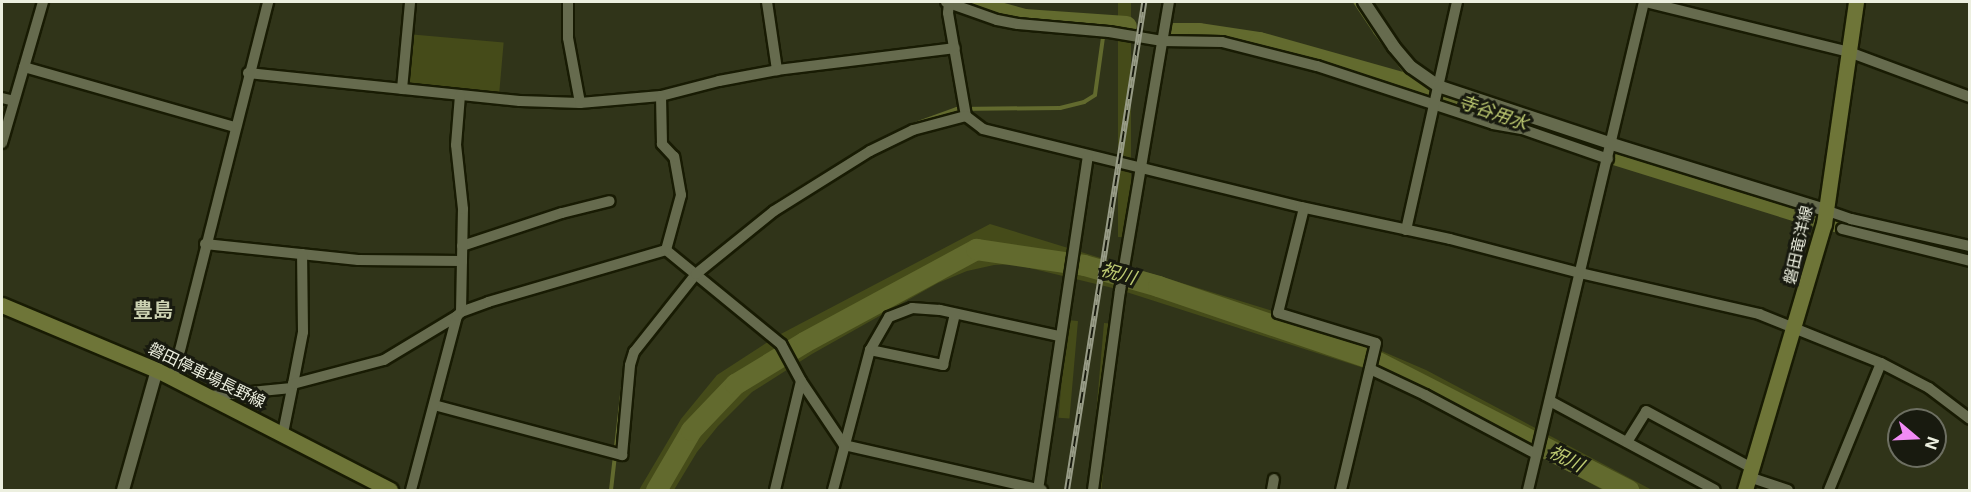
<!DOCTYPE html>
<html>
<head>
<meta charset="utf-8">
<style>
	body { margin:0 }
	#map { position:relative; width:1971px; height:492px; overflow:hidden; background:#303419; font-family:Inter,"Noto Sans JP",sans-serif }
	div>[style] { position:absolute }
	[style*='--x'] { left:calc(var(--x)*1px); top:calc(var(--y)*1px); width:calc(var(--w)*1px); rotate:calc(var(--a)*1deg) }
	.green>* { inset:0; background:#454b19; transform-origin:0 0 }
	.stream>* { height:4px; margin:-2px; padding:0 2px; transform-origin:2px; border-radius:2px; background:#626a2e }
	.river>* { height:21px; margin:-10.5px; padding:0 10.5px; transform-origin:10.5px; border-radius:10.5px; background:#626a2e }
	.roads { filter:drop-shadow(2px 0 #181b03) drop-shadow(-2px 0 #181b03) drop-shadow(0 2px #181b03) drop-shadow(0 -2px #181b03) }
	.minor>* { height:10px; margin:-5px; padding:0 5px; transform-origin:5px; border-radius:5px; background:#666b4e }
	.tertiary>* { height:12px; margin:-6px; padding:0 6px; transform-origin:6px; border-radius:6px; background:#666b4e }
	.secondary>* { height:15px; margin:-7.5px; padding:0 7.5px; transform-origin:7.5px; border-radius:7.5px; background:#6e7538 }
	.rail>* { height:6px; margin-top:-3px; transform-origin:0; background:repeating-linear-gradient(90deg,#181a0f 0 11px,#989c87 0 22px); box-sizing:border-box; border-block:2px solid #989c87 }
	span { translate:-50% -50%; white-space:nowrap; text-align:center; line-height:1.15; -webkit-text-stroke:6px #181a0f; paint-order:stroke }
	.street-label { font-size:16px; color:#ecefdf }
	.water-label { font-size:18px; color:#becb72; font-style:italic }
	.quarter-label { font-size:20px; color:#ccd2b2; font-weight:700 }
	.frame { position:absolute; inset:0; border:3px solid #ecefdf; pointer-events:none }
	.north { position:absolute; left:1887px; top:408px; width:60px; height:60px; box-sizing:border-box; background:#181a0f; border:2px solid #6d6f62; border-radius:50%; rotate:109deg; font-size:16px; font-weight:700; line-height:24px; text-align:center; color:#ecefdf }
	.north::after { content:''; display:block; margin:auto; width:21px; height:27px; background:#f18bf5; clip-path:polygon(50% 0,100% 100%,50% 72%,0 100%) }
</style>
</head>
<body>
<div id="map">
	<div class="green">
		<div style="left:1118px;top:2px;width:13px;height:235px"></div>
		<div style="left:407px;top:34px;width:97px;height:55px;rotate:5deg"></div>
		<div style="clip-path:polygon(990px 224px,1328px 328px,1426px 370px,1652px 490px,1603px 490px,1458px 412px,1373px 371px,1117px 289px,1013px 264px,994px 265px,967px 271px,938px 283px,812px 354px,752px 392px,718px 426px,697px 452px,674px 490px,639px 490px,681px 419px,717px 375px,777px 336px)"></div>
		<div style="left:1067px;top:320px;width:11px;height:98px;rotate:5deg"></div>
		<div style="left:1104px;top:323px;width:12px;height:165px;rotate:5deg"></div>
	</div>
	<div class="stream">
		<div style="--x:1355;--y:2;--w:36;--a:56"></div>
		<div style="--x:1375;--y:32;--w:68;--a:52.8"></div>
		<div style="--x:910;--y:126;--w:50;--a:-19.9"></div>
		<div style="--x:957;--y:109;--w:103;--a:-0.6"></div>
		<div style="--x:1060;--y:108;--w:25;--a:-14"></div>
		<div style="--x:1084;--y:102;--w:13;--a:-32"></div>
		<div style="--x:1095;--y:95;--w:73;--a:-82.1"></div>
		<div style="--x:694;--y:270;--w:108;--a:-39"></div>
		<div style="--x:778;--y:202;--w:61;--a:-31.6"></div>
		<div style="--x:631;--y:347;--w:50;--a:-51.5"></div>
		<div style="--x:611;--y:490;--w:131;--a:-83.4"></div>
	</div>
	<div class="river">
		<div style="--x:963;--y:2;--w:63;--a:15.6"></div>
		<div style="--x:1024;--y:19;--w:102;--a:3.9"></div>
		<div style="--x:1168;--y:33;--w:30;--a:0"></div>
		<div style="--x:1198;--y:33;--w:62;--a:8.4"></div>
		<div style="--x:1259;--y:42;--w:163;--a:15.7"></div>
		<div style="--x:1416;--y:86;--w:196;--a:19.1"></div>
		<div style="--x:1601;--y:150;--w:222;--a:17.3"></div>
		<div style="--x:1835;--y:221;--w:139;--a:13.3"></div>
		<div style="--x:656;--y:490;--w:69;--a:-59.7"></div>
		<div style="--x:691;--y:430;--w:64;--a:-46.3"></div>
		<div style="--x:735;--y:384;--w:81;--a:-31.3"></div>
		<div style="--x:804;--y:342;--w:196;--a:-28.4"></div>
		<div style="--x:976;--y:249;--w:109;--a:8.4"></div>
		<div style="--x:1084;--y:265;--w:77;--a:15.8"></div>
		<div style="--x:1158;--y:286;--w:226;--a:18.8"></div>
		<div style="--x:1372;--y:359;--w:288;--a:27.1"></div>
	</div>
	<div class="roads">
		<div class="minor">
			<div style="--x:568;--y:2;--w:36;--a:90"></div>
			<div style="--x:568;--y:38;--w:66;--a:79.5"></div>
			<div style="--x:767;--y:2;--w:69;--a:81.6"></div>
			<div style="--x:946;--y:2;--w:54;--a:19.4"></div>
			<div style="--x:997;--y:20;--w:21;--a:11"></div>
			<div style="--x:1018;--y:24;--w:91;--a:5"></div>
			<div style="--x:1109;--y:32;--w:54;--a:9.6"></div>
			<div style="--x:1162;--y:41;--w:60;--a:1"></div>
			<div style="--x:1222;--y:42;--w:98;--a:14.2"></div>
			<div style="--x:1317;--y:66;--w:185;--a:18.2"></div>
			<div style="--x:1493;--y:124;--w:29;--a:10"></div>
			<div style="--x:1522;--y:129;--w:91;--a:19.2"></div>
			<div style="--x:949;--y:2;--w:11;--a:95"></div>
			<div style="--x:948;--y:13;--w:105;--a:80.1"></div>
			<div style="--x:966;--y:116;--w:21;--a:37"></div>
			<div style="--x:983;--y:129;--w:327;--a:13.8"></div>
			<div style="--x:1301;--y:207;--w:152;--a:12.1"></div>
			<div style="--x:1450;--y:239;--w:134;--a:14.7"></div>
			<div style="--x:1580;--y:273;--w:184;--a:12.9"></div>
			<div style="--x:1759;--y:314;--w:131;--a:21.9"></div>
			<div style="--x:1881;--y:363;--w:54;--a:27.5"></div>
			<div style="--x:1929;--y:388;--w:51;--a:37.1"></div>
			<div style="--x:1646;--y:2;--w:209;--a:13.8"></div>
			<div style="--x:1849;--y:52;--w:129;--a:20.4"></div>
			<div style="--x:24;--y:67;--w:219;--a:15.9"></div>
			<div style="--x:248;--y:73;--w:273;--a:5.9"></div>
			<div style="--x:520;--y:101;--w:60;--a:1.9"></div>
			<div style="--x:580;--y:103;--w:81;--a:-4.9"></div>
			<div style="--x:661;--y:96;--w:60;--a:-14.5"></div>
			<div style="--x:719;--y:81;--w:59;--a:-10.7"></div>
			<div style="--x:777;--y:70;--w:179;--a:-7"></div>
			<div style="--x:402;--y:89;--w:87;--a:-84.7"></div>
			<div style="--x:2;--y:98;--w:12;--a:14"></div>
			<div style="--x:2;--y:143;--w:147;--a:-73.8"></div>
			<div style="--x:1304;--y:208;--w:108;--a:103.9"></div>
			<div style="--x:1278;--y:313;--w:102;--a:17"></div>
			<div style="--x:1376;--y:343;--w:151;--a:103.4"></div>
			<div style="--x:1825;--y:210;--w:28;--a:19"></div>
			<div style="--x:1851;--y:219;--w:122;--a:12.8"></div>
			<div style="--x:1842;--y:229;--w:132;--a:14"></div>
			<div style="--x:1406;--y:230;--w:234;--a:-77.4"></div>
			<div style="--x:205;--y:244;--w:154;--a:6"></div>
			<div style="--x:358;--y:260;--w:104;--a:0.6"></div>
			<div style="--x:462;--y:246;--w:105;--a:-18.3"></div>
			<div style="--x:562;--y:213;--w:49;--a:-14"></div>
			<div style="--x:666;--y:250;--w:149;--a:39.3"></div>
			<div style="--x:781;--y:344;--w:42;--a:61.6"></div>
			<div style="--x:801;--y:381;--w:77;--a:56.1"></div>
			<div style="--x:844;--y:445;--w:203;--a:12.8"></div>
			<div style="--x:461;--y:312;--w:29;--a:-20"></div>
			<div style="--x:488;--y:302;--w:185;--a:-16.3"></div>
			<div style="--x:666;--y:250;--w:57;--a:-74.7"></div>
			<div style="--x:681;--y:195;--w:39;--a:-100"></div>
			<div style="--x:674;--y:157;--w:18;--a:-133"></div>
			<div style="--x:662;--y:144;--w:48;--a:-91.2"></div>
			<div style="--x:870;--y:350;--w:75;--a:11.6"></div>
			<div style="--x:943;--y:365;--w:52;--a:-76.8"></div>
			<div style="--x:1370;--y:369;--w:61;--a:25.3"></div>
			<div style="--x:1425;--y:395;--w:126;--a:28"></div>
			<div style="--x:173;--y:378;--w:388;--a:-75.8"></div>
			<div style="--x:293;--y:384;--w:53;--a:-79.1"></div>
			<div style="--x:303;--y:332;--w:78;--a:-90.7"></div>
			<div style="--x:210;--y:396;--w:82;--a:-5.6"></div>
			<div style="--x:1550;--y:401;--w:187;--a:28.3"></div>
			<div style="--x:434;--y:405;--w:195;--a:14.9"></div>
			<div style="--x:622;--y:455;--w:90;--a:-84.9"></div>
			<div style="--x:630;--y:365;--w:14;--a:-73"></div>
			<div style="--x:634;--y:352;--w:100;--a:-51.5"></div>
			<div style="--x:696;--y:274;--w:100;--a:-38.9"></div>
			<div style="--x:774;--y:211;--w:113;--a:-32"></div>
			<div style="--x:870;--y:151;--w:48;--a:-26"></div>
			<div style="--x:913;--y:130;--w:55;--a:-14.8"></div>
			<div style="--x:283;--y:433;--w:50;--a:-78.5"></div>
			<div style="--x:293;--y:384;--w:94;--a:-14.8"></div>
			<div style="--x:384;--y:360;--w:85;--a:-31.1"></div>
			<div style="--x:1627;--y:442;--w:36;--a:-58"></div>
			<div style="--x:1646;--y:411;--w:120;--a:28.3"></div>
			<div style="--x:1749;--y:477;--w:41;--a:18.4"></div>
			<div style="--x:411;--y:490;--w:180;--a:-75.2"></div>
			<div style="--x:457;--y:316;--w:6;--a:-45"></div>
			<div style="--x:461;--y:312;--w:103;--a:-88.9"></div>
			<div style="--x:463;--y:209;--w:64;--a:-96.2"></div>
			<div style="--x:456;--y:145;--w:50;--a:-85.4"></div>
			<div style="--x:775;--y:490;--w:112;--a:-76.6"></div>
			<div style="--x:833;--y:490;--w:145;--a:-75.2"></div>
			<div style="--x:870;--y:350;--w:38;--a:-60"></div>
			<div style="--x:889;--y:317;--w:25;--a:-21"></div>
			<div style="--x:912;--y:308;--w:28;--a:4"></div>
			<div style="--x:940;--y:310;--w:122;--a:12.3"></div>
			<div style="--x:1038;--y:490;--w:338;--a:-81.5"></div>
			<div style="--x:1093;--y:490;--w:201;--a:-82.3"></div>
			<div style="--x:1120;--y:291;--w:293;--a:-80.4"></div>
			<div style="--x:1272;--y:490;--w:11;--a:-80"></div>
			<div style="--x:1528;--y:490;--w:502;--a:-76.63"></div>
			<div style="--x:1829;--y:490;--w:137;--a:-67.7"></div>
		</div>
		<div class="tertiary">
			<div style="--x:1364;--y:2;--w:54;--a:56.3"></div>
			<div style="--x:1394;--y:47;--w:26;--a:50"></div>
			<div style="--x:1411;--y:67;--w:33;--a:35"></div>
			<div style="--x:1438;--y:86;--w:183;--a:18.4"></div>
			<div style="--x:1612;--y:144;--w:223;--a:17.2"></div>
			<div style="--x:123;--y:490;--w:125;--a:-74.2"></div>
		</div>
		<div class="secondary">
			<div style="--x:2;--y:305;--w:168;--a:22.8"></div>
			<div style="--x:157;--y:370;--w:262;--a:27.2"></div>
			<div style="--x:1745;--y:490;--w:277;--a:-73.5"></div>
			<div style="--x:1824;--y:224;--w:224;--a:-81.8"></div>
		</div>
	</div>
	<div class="rail">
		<div style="--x:1067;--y:490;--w:494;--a:-81"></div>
	</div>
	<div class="street-label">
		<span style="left:1798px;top:245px;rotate:-77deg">磐田竜洋線</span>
		<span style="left:207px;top:375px;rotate:26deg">磐田停車場長野線</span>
	</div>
	<div class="water-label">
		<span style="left:1493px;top:113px;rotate:19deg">寺谷用水</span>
		<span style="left:1118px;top:274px;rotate:16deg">祝川</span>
		<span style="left:1566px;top:459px;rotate:27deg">祝川</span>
	</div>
	<div class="quarter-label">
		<span style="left:153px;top:310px">豊島</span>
	</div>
	<div class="frame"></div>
	<div class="north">N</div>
</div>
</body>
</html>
